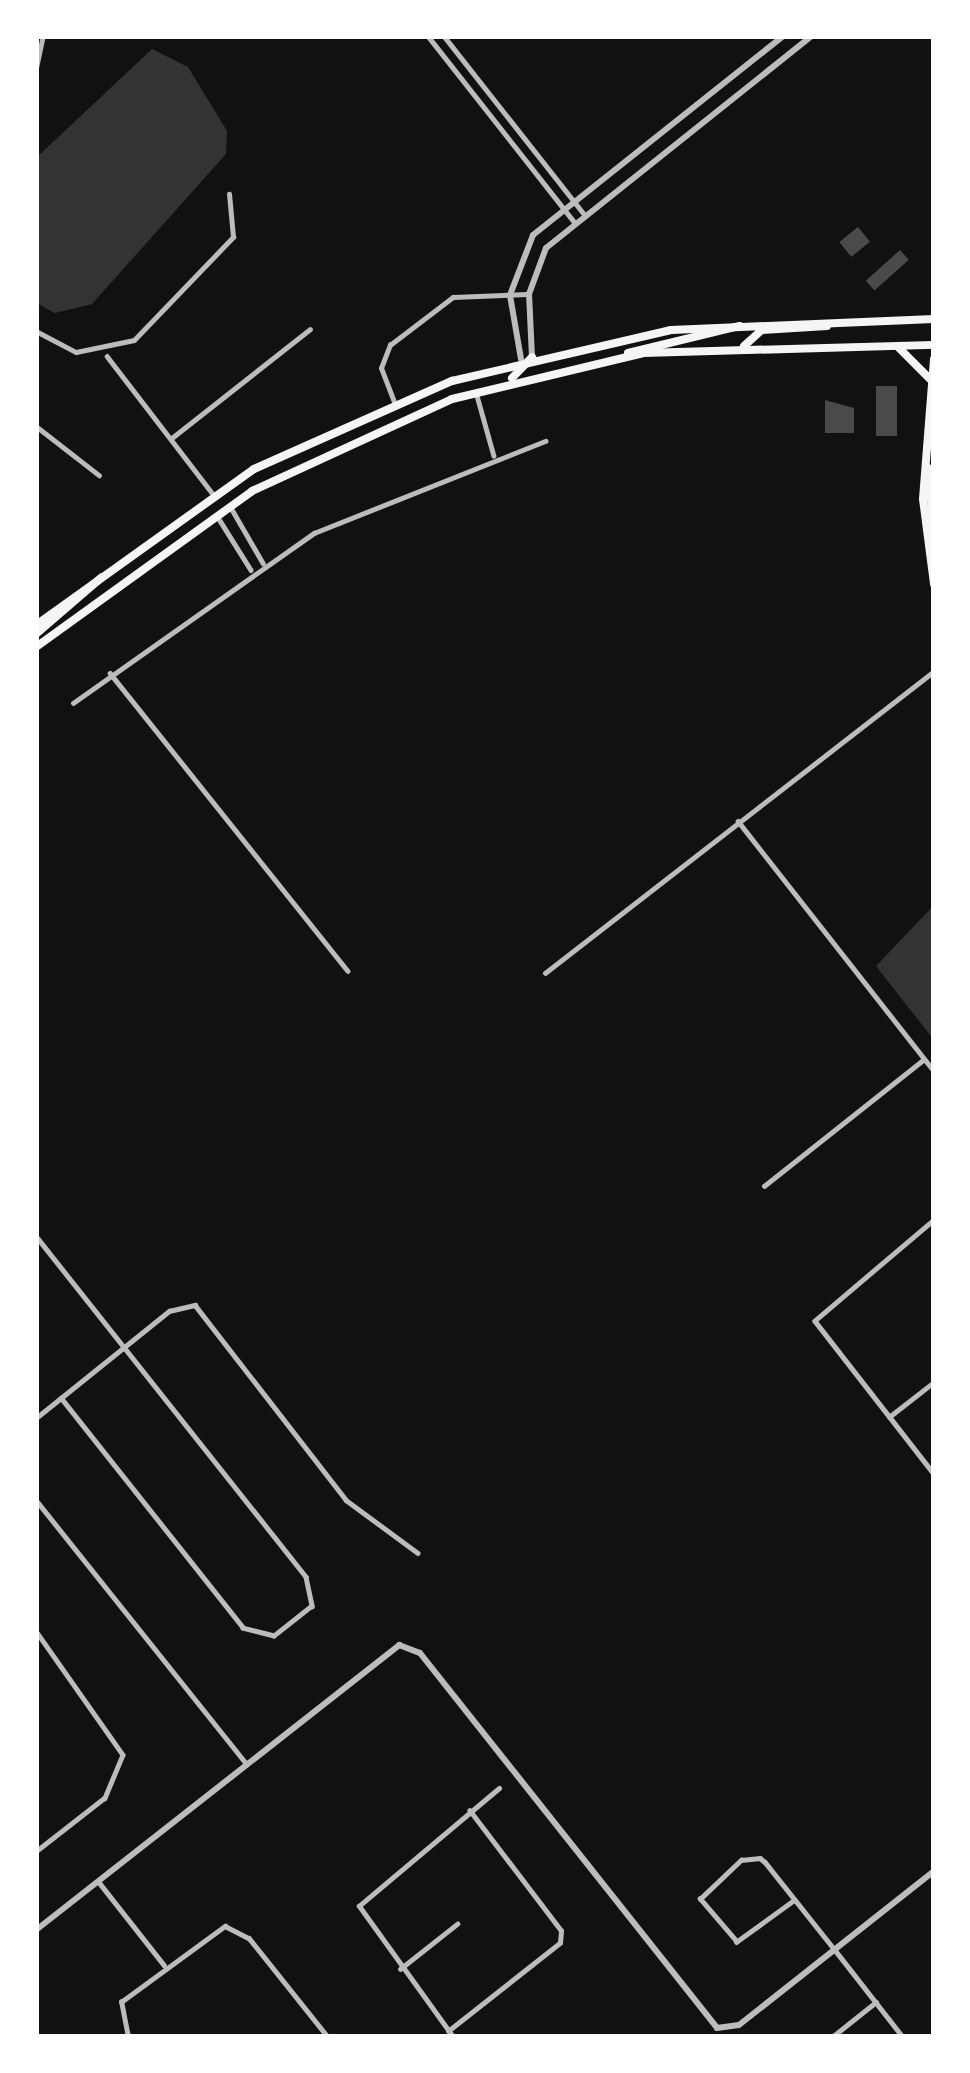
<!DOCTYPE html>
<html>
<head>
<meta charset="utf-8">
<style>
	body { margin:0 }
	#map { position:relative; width:970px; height:2073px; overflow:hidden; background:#111; font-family:Roboto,sans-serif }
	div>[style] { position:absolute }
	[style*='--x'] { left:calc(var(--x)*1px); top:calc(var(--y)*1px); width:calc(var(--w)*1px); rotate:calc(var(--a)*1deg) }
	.water>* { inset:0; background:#333 }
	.building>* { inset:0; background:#4a4a4a; transform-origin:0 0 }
	.minor>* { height:4.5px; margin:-2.25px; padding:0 2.25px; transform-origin:2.25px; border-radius:2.25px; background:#bcbcbc }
	.tertiary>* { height:6px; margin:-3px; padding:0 3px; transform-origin:3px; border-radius:3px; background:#bcbcbc }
	.secondary>* { height:8px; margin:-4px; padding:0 4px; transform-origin:4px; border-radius:4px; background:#f5f5f5 }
	.primary>* { height:8px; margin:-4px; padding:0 4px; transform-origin:4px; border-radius:4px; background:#f5f5f5 }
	span { translate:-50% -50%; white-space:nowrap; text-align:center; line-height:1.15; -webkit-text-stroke:9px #fff; paint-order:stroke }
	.frame { position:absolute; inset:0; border:39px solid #fff; pointer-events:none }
</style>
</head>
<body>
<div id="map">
	<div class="water">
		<div style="clip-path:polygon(152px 49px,188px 67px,227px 131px,226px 154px,92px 304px,55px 313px,36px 303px,36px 158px)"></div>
		<div style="clip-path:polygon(934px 905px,934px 1040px,876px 966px)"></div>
	</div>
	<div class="building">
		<div style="left:858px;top:227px;width:19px;height:24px;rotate:51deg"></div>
		<div style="left:900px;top:250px;width:13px;height:46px;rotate:48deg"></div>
		<div style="left:876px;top:386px;width:21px;height:50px"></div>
		<div style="clip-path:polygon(825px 400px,854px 408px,854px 433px,825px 433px)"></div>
	</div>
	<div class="minor">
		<div style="--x:428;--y:36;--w:238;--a:51.8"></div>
		<div style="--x:444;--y:36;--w:228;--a:51.8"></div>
		<div style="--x:36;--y:68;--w:33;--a:-78"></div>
		<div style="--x:36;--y:331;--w:45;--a:27.7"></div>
		<div style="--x:76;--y:352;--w:59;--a:-11.7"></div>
		<div style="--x:134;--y:340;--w:143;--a:-46.1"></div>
		<div style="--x:233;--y:237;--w:43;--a:-95.3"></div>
		<div style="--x:107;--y:356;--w:174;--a:52.5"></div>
		<div style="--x:476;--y:392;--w:66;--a:74.3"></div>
		<div style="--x:394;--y:402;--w:36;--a:-111"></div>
		<div style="--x:381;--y:368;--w:25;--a:-69"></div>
		<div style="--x:390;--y:345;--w:79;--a:-37.3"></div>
		<div style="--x:453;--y:297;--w:74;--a:-2.3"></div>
		<div style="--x:36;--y:426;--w:80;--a:37.9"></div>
		<div style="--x:173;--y:437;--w:174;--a:-38.2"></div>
		<div style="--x:230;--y:506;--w:66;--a:59.9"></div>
		<div style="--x:219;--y:519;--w:60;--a:57.9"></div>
		<div style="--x:110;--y:673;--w:381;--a:51.4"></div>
		<div style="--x:73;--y:703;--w:295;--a:-35.2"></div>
		<div style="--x:314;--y:533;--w:249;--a:-21.7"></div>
		<div style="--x:738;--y:821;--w:318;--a:51.9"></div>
		<div style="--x:545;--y:973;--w:492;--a:-37.8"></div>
		<div style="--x:36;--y:1147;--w:1;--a:0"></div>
		<div style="--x:764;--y:1186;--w:204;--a:-38.4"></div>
		<div style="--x:934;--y:1220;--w:156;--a:139.7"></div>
		<div style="--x:815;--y:1321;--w:194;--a:52.1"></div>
		<div style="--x:36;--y:1236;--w:435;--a:51.6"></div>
		<div style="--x:306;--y:1577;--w:30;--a:78"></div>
		<div style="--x:312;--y:1606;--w:48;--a:141.7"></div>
		<div style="--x:274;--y:1636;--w:32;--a:-166"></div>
		<div style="--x:243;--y:1628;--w:293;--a:-128.4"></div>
		<div style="--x:889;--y:1417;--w:57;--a:-37.9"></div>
		<div style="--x:36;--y:1418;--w:171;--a:-38.8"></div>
		<div style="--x:169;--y:1311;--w:27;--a:-13"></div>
		<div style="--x:195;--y:1305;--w:247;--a:52.2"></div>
		<div style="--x:346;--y:1500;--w:89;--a:36.4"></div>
		<div style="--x:36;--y:1500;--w:338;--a:51.4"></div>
		<div style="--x:36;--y:1631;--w:151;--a:54.9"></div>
		<div style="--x:123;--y:1755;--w:47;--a:112.7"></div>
		<div style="--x:105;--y:1798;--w:88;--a:142"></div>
		<div style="--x:98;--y:1881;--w:107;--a:51.8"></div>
		<div style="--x:795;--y:1900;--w:72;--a:144.1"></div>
		<div style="--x:737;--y:1942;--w:57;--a:-130.7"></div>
		<div style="--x:700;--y:1899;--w:57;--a:-43.6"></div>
		<div style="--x:741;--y:1860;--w:19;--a:-6"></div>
		<div style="--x:760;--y:1858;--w:6;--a:39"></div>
		<div style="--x:765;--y:1862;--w:112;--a:51.5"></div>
		<div style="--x:835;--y:1950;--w:110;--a:52"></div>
		<div style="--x:400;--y:1969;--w:73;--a:-38.3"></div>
		<div style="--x:448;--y:2031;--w:142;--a:-38.2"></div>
		<div style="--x:560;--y:1943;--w:12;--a:-85"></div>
		<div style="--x:561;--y:1931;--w:151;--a:-127.2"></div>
		<div style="--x:128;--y:2037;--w:36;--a:-101"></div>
		<div style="--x:121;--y:2002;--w:129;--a:-36.2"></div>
		<div style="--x:225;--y:1926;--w:27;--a:27"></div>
		<div style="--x:249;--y:1938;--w:127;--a:51.4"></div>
		<div style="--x:453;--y:2037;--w:161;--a:-125.7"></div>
		<div style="--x:359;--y:1906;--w:183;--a:-40.1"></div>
		<div style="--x:832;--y:2037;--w:56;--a:-38.5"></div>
	</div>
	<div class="tertiary">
		<div style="--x:532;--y:357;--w:63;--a:-92.7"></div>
		<div style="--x:529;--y:294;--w:49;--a:-69.7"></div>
		<div style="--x:546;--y:248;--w:340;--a:-38.6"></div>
		<div style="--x:521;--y:359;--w:65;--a:-99.8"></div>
		<div style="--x:510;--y:295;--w:64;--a:-69"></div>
		<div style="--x:533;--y:235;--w:320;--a:-38.5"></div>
		<div style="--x:36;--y:1930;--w:462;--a:-38.1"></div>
		<div style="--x:399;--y:1645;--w:22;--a:21"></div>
		<div style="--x:420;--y:1653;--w:478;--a:51.6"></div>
		<div style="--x:717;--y:2028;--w:22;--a:-8"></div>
		<div style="--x:739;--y:2025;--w:248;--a:-38.3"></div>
	</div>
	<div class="secondary">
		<div style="--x:744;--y:346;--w:24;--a:-42"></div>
		<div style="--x:762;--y:330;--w:65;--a:-3.5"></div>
		<div style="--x:628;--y:353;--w:115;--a:-13.6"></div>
		<div style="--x:512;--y:378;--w:29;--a:-46"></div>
		<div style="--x:36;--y:625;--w:268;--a:-35.6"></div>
		<div style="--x:254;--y:469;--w:217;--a:-24"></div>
		<div style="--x:452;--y:381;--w:225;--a:-13.1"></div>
		<div style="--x:671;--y:330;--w:263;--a:-2.4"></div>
		<div style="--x:36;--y:634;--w:87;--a:-40.8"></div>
		<div style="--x:36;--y:647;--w:266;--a:-35.8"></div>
		<div style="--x:252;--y:491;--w:220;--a:-24.7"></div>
		<div style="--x:452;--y:399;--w:196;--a:-13.5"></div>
		<div style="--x:643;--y:353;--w:291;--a:-1.6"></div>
	</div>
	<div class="primary">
		<div style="--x:899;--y:348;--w:44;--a:45"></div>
		<div style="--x:934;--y:359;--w:140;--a:94.5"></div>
		<div style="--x:923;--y:499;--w:86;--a:82.6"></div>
		<div style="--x:928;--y:468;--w:65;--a:84.7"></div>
	</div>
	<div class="frame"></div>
</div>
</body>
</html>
